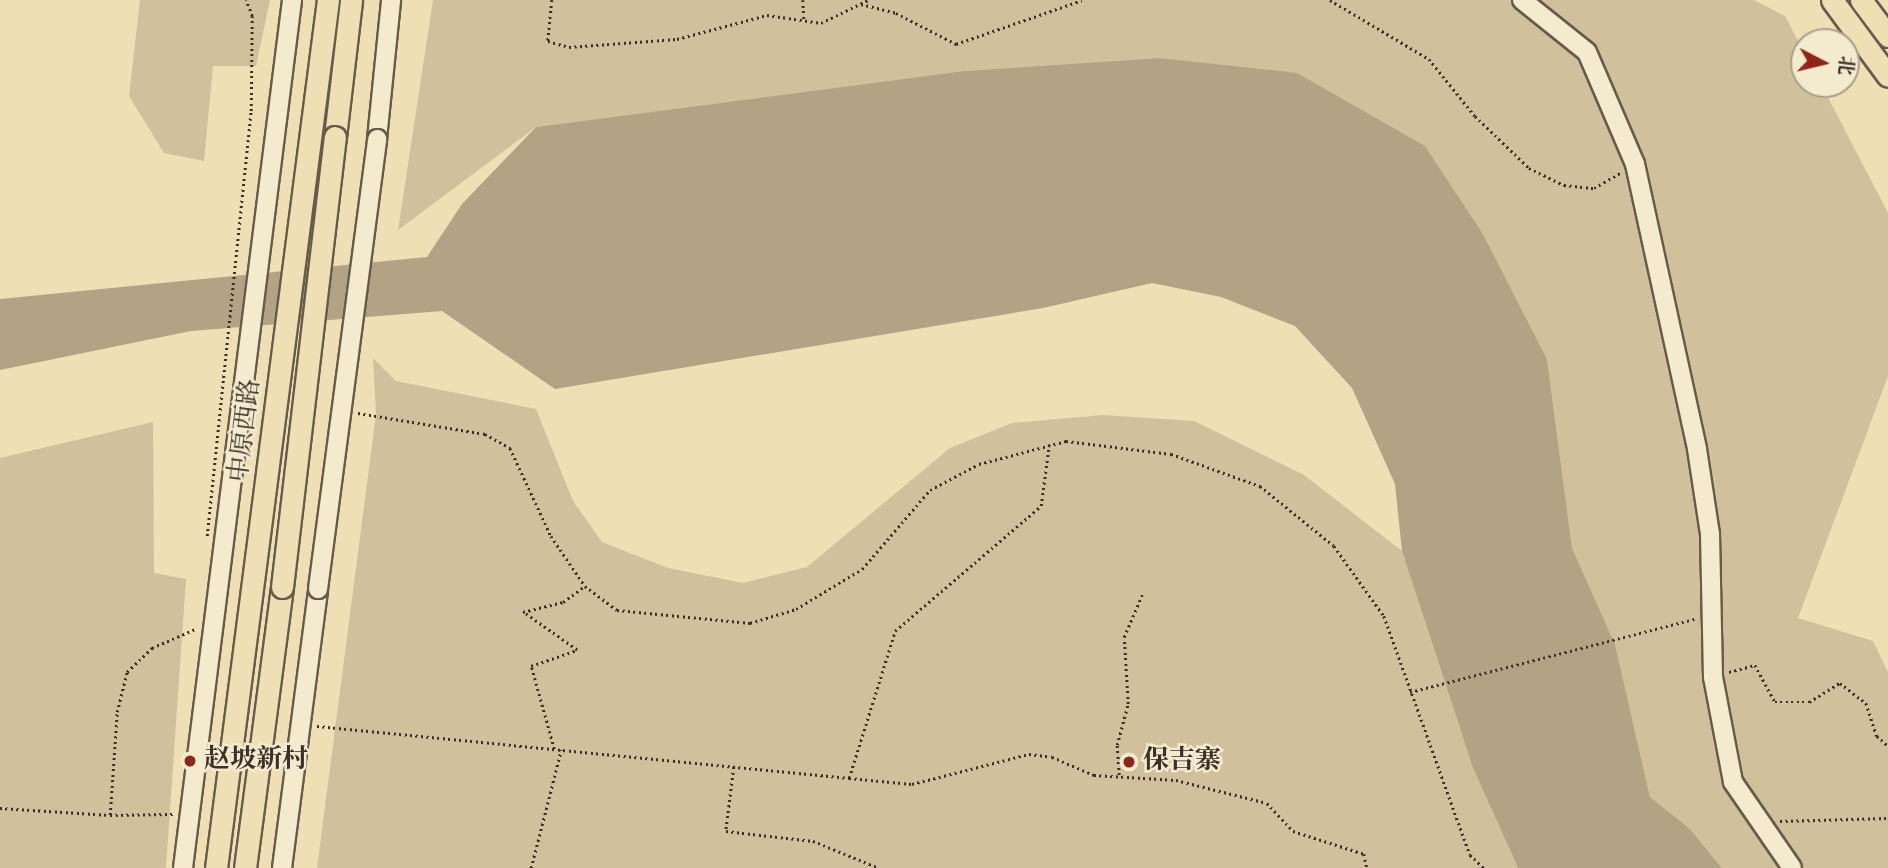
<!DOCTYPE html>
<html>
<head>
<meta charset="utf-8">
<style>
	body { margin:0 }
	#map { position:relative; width:1888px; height:868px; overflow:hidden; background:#eedfb4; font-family:"Sorts Mill Goudy","Noto Serif SC",serif }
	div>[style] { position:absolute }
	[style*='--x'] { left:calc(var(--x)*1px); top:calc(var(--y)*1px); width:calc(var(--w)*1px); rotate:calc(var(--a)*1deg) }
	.green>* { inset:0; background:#d0c19c }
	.water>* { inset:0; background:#b1a384 }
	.path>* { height:2.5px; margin-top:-1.25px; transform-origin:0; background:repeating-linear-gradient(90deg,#3b2f28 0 2px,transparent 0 5.5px) }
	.roads { filter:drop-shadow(2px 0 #685b4b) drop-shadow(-2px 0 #685b4b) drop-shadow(0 2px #685b4b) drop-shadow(0 -2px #685b4b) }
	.minor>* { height:18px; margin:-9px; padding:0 9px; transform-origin:9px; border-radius:9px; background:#f4eace }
	.major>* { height:21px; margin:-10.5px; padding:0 10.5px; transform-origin:10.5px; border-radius:10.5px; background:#eedfb4 }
	.bridges { filter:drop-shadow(2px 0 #685b4b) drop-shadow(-2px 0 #685b4b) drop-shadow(0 2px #685b4b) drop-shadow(0 -2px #685b4b) }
	.minor-bridge>* { height:18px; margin:-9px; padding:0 9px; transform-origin:9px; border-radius:9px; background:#f4eace }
	.major-bridge>* { height:21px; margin:-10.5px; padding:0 10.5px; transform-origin:10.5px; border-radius:10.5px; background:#eedfb4 }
	.dots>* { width:19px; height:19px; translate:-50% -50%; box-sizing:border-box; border:4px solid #f4eace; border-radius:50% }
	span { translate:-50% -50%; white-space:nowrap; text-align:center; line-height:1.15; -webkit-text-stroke:5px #f4eace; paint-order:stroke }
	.street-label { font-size:26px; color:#3b2f28 }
	.poi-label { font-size:26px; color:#3b2f28; font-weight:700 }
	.left { translate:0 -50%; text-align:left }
	.north { position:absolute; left:1790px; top:28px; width:70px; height:70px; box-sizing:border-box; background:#f4eace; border:2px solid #aa9f8c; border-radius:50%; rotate:97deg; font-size:19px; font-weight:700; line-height:28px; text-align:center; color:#3b2f28 }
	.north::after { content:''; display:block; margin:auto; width:24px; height:32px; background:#8f2418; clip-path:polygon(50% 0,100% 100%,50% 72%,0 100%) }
</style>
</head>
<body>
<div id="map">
	<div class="green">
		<div style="clip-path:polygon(140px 0,270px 0,256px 66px,213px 66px,204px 161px,164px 153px,129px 96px)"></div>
		<div style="clip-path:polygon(433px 0,1754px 0,1785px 16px,1804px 52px,1804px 84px,1821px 84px,1888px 213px,1888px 376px,1798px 618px,1873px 641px,1888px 672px,1888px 868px,1722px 868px,1689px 828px,1650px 797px,1615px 644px,1572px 548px,1547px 359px,1483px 234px,1425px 146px,1159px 58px,964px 71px,536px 127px,398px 230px)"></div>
		<div style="clip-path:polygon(373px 358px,396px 381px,536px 409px,573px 501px,602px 542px,668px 568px,743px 583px,807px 567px,950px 448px,1012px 423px,1103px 415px,1194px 421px,1304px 475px,1402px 551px,1473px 768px,1518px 868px,317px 868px,376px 414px)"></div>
		<div style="clip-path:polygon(153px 422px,154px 573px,186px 579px,166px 868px,0 868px,0 458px)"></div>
	</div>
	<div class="water">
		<div style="clip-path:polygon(1159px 58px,1297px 73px,1425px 146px,1483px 234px,1547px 359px,1572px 548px,1615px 644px,1650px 797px,1689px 828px,1722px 868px,1518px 868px,1473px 768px,1402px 551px,1395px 484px,1352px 388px,1295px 326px,1221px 297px,1152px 283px,1043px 308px,555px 389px,442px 311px,191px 331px,0 370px,0 299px,427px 257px,462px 204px,536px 127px,964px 71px)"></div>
	</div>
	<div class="path">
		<div style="--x:552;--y:0;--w:41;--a:95.6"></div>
		<div style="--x:548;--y:41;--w:22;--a:16"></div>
		<div style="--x:569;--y:47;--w:108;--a:-4.2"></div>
		<div style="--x:677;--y:39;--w:93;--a:-14.9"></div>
		<div style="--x:767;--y:15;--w:55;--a:8.4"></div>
		<div style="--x:821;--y:23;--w:52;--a:-26.1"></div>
		<div style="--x:803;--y:0;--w:21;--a:87"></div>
		<div style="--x:1330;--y:0;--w:115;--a:30.8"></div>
		<div style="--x:1429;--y:59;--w:73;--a:51.1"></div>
		<div style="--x:1475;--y:116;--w:75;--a:43.9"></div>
		<div style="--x:1529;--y:168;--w:39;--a:26"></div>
		<div style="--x:1564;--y:185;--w:30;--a:6"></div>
		<div style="--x:1594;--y:188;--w:30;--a:-30"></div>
		<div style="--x:861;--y:4;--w:36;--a:14"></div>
		<div style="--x:896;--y:13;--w:68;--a:27.3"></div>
		<div style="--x:956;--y:44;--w:133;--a:-19.2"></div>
		<div style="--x:358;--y:413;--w:129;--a:9.4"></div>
		<div style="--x:485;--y:434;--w:29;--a:29"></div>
		<div style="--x:510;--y:448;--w:97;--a:65"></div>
		<div style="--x:551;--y:536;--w:60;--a:55.8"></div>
		<div style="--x:585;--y:586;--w:40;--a:37"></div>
		<div style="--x:617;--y:610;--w:134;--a:5.6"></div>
		<div style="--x:750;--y:623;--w:48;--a:-16.9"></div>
		<div style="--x:796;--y:609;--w:77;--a:-31.2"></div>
		<div style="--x:862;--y:569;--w:104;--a:-49.3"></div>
		<div style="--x:930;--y:490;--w:55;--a:-28"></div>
		<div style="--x:979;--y:464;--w:90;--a:-14.8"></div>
		<div style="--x:1066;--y:441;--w:106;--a:7.1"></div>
		<div style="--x:1171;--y:454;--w:95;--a:19.8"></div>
		<div style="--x:1260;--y:486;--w:95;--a:39"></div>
		<div style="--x:1334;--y:546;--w:86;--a:54.5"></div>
		<div style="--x:1384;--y:616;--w:254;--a:70.2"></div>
		<div style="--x:1470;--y:855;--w:19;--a:43"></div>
		<div style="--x:207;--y:536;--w:427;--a:-84.1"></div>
		<div style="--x:251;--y:111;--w:95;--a:-89.4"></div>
		<div style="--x:252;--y:16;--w:17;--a:-111"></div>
		<div style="--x:1729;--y:672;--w:27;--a:-15"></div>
		<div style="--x:1755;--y:665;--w:42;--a:61.6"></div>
		<div style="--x:1775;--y:702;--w:34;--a:0"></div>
		<div style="--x:1809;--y:702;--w:36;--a:-32"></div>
		<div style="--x:1840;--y:683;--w:33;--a:38"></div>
		<div style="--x:1866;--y:703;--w:35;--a:72"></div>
		<div style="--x:1877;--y:736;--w:15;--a:42"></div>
		<div style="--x:1410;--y:692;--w:294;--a:-14.4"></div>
		<div style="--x:317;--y:726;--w:535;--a:5.58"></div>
		<div style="--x:849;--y:778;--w:154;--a:-72.6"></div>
		<div style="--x:895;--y:631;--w:192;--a:-40.6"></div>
		<div style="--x:1041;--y:506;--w:62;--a:-82.5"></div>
		<div style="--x:554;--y:749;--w:86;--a:-105.5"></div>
		<div style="--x:531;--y:666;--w:49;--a:-19.2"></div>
		<div style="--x:577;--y:650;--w:66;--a:-144.9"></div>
		<div style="--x:523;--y:612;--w:41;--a:-14"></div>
		<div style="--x:563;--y:602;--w:27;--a:-36"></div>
		<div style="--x:734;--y:767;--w:64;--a:97.1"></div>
		<div style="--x:726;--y:831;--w:88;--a:6.6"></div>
		<div style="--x:813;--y:841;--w:71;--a:22.2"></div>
		<div style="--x:1119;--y:775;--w:30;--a:-94"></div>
		<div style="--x:1117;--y:745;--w:42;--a:-75"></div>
		<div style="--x:1128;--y:704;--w:67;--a:-93.4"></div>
		<div style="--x:1124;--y:637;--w:46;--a:-66.8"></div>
		<div style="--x:849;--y:778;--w:63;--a:5.4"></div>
		<div style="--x:912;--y:784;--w:121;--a:-14.4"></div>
		<div style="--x:1029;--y:754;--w:23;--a:7"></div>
		<div style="--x:1052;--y:757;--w:46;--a:23.2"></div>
		<div style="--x:1094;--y:775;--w:82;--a:3.5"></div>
		<div style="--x:1176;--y:780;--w:94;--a:14.2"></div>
		<div style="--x:1267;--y:803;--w:38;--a:47"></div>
		<div style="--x:1293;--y:831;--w:75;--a:17.9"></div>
		<div style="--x:1364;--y:854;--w:14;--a:78"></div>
		<div style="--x:0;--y:808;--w:110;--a:3.6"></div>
		<div style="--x:110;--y:815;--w:103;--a:-86.1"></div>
		<div style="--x:117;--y:712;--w:41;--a:-76"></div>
		<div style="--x:127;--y:672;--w:35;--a:-44"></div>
		<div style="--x:152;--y:648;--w:47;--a:-23.8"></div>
		<div style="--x:110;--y:815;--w:63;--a:-0.9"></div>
		<div style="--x:1780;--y:821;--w:108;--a:-1.6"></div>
		<div style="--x:531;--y:868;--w:122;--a:-75.7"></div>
	</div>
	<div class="roads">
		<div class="minor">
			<div style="--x:1522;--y:0;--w:83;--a:38.7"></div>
			<div style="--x:1587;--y:52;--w:122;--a:66.8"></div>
			<div style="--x:1635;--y:164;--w:292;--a:77.7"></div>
			<div style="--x:1697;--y:449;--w:86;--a:81.3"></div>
			<div style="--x:1710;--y:534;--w:143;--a:88.8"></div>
			<div style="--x:1713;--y:677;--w:107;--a:79.2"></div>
			<div style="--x:1733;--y:782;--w:104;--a:55.5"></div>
			<div style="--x:377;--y:139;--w:140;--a:-84.2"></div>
			<div style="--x:183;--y:868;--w:875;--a:-82.84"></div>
			<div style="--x:282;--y:868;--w:281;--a:-82.6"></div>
		</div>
		<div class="major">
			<div style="--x:1832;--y:0;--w:94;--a:53.6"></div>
			<div style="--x:1861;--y:0;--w:45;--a:53.1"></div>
			<div style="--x:335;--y:137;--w:138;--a:-83.3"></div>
			<div style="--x:216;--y:868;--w:875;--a:-82.65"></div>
			<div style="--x:245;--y:868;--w:283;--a:-82.5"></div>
		</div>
	</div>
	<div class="bridges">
		<div class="minor-bridge">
			<div style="--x:318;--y:589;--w:454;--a:-82.5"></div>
		</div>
		<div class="major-bridge">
			<div style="--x:282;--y:587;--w:453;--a:-83.3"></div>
		</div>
	</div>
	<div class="dots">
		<div style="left:190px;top:761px;background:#8f2418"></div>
		<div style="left:1129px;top:762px;background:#8f2418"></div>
	</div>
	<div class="street-label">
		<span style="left:246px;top:431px;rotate:-83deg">中原西路</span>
	</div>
	<div class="poi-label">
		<span class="left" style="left:204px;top:761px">赵坡新村</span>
		<span class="left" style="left:1143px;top:762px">保吉寨</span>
	</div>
	<div class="north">北</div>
</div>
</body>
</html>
